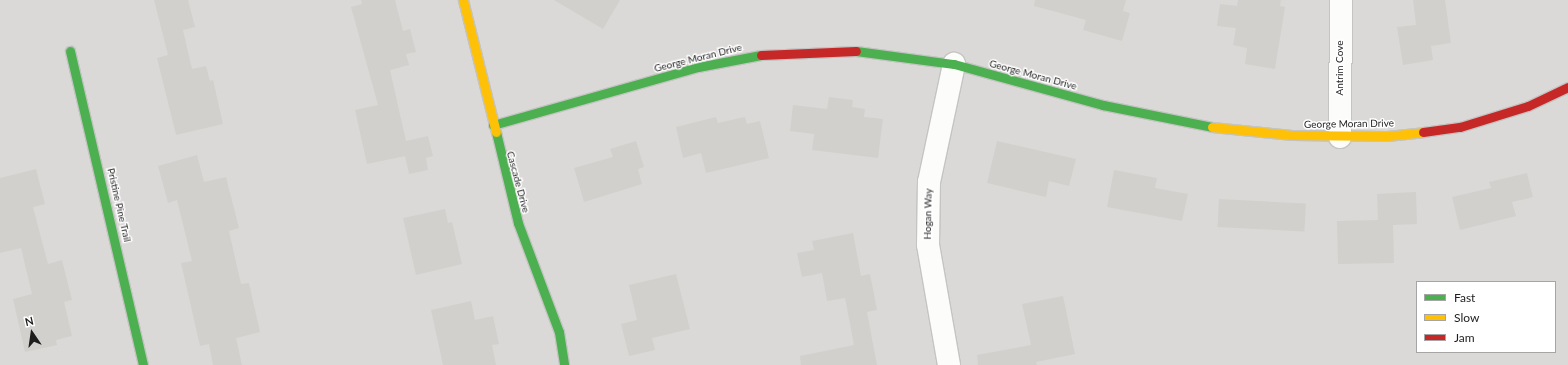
<!DOCTYPE html>
<html>
<head>
<meta charset="utf-8">
<style>
	body { margin:0 }
	#map { position:relative; width:1568px; height:365px; overflow:hidden; background:#ebeae6; font-family:Lato,sans-serif }
	div>[style] { position:absolute }
	[style*='--x'] { left:calc(var(--x)*1px); top:calc(var(--y)*1px); width:calc(var(--w)*1px); rotate:calc(var(--a)*1deg) }
	.residential>* { inset:0; background:#dad9d7 }
	.building>* { inset:0; background:#d2d0cd; transform-origin:0 0 }
	.roads { filter:drop-shadow(1px 0 #c4c4c2) drop-shadow(-1px 0 #c4c4c2) drop-shadow(0 1px #c4c4c2) drop-shadow(0 -1px #c4c4c2) }
	.street>* { height:22px; margin:-11px; padding:0 11px; transform-origin:11px; border-radius:11px; background:#fcfcfb }
	.fast>* { height:9px; margin:-4.5px; padding:0 4.5px; transform-origin:4.5px; border-radius:4.5px; background:#4caf50 }
	.slow>* { height:9px; margin:-4.5px; padding:0 4.5px; transform-origin:4.5px; border-radius:4.5px; background:#ffc107 }
	.jam>* { height:9px; margin:-4.5px; padding:0 4.5px; transform-origin:4.5px; border-radius:4.5px; background:#c62828 }
	span { translate:-50% -50%; white-space:nowrap; text-align:center; line-height:1.15; -webkit-text-stroke:3px #fff; paint-order:stroke }
	.street-label { font-size:10px; color:#1d1d1d }
	.legend { position:absolute; left:1416px; top:281px; width:140px; height:72px; box-sizing:border-box; background:#fff; border:1px solid #a5a5a5; margin:0; padding:5px 7px; list-style:none; font-size:12px; color:#1d1d1d }
	.legend li { display:flex; align-items:center; gap:8px; height:20px }
	.legend b { width:20px; border:1px solid #a5a5a5 }
	.north { position:absolute; left:12px; top:313px; width:40px; height:40px; -webkit-text-stroke:3px #fff; paint-order:stroke; rotate:347deg; font-size:11px; font-weight:700; line-height:16px; text-align:center; color:#1d1d1d }
	.north::after { content:''; display:block; margin:auto; width:14px; height:18px; background:#1d1d1d; clip-path:polygon(50% 0,100% 100%,50% 72%,0 100%) }
</style>
</head>
<body>
<div id="map">
	<div class="residential">
		<div style="clip-path:polygon(evenodd,0 0,1568px 0,1568px 365px,0 365px,0 0,1417px 282px,1555px 282px,1555px 352px,1417px 352px,1417px 282px)"></div>
	</div>
	<div class="building">
		<div style="clip-path:polygon(154px 0,188px 0,195px 27px,183px 30px,192px 69px,206px 66px,210px 81px,213px 80px,223px 124px,176px 135px,157px 58px,168px 55px)"></div>
		<div style="clip-path:polygon(361px 0,395px 0,403px 31px,410px 29px,416px 52px,406px 54px,409px 65px,390px 70px,406px 141px,428px 136px,433px 156px,426px 158px,428px 170px,409px 174px,405px 156px,367px 164px,355px 110px,378px 105px,351px 7px,362px 4px)"></div>
		<div style="clip-path:polygon(554px 0,620px 0,603px 29px)"></div>
		<div style="clip-path:polygon(1035px 0,1126px 0,1123px 11px,1130px 13px,1122px 41px,1083px 30px,1086px 20px,1034px 6px)"></div>
		<div style="clip-path:polygon(1238px 0,1281px 0,1280px 6px,1285px 7px,1275px 69px,1245px 64px,1247px 48px,1233px 45px,1236px 28px,1217px 26px,1220px 4px,1237px 6px)"></div>
		<div style="clip-path:polygon(1413px 0,1445px 0,1451px 43px,1431px 46px,1433px 60px,1403px 65px,1397px 27px,1416px 25px)"></div>
		<div style="clip-path:polygon(829px 97px,853px 100px,852px 107px,865px 109px,864px 117px,883px 119px,878px 158px,812px 150px,814px 134px,790px 131px,793px 105px,827px 109px)"></div>
		<div style="clip-path:polygon(716px 117px,718px 123px,745px 117px,747px 124px,760px 121px,769px 158px,706px 173px,701px 153px,683px 158px,676px 127px)"></div>
		<div style="clip-path:polygon(636px 141px,644px 167px,638px 169px,642px 184px,584px 202px,574px 168px,613px 157px,610px 149px)"></div>
		<div style="clip-path:polygon(997px 141px,1076px 159px,1069px 186px,1049px 181px,1046px 197px,987px 183px)"></div>
		<div style="clip-path:polygon(197px 155px,204px 182px,226px 177px,239px 228px,229px 231px,241px 284px,249px 283px,260px 332px,236px 338px,242px 365px,213px 365px,209px 344px,200px 346px,181px 263px,192px 261px,177px 200px,168px 203px,158px 166px)"></div>
		<div style="clip-path:polygon(36px 169px,45px 204px,33px 207px,48px 264px,62px 260px,72px 300px,64px 302px,72px 336px,56px 340px,57px 345px,25px 352px,13px 299px,32px 294px,21px 248px,0 253px,0 178px)"></div>
		<div style="clip-path:polygon(1114px 170px,1157px 178px,1155px 188px,1188px 194px,1182px 221px,1107px 207px)"></div>
		<div style="clip-path:polygon(1527px 173px,1533px 197px,1512px 202px,1516px 216px,1460px 230px,1452px 197px,1491px 188px,1489px 182px)"></div>
		<div style="clip-path:polygon(1416px 192px,1417px 224px,1393px 225px,1394px 263px,1338px 264px,1337px 221px,1378px 220px,1377px 194px)"></div>
		<div style="left:1219px;top:199px;width:87px;height:28px;rotate:3deg"></div>
		<div style="clip-path:polygon(445px 209px,448px 223px,452px 222px,462px 264px,416px 275px,403px 218px)"></div>
		<div style="clip-path:polygon(853px 233px,861px 276px,870px 274px,877px 310px,867px 312px,877px 365px,801px 365px,800px 356px,854px 345px,845px 298px,827px 301px,822px 273px,802px 277px,797px 253px,814px 250px,812px 241px)"></div>
		<div style="clip-path:polygon(676px 274px,690px 329px,652px 338px,655px 350px,629px 356px,621px 324px,637px 320px,629px 285px)"></div>
		<div style="clip-path:polygon(1063px 296px,1075px 354px,1036px 362px,1037px 365px,978px 365px,977px 355px,1031px 345px,1022px 304px)"></div>
		<div style="clip-path:polygon(471px 301px,475px 320px,493px 316px,499px 344px,492px 345px,496px 365px,443px 365px,431px 310px)"></div>
	</div>
	<div class="roads">
		<div class="street">
			<div style="--x:1340;--y:137;--w:137;--a:-89.6"></div>
			<div style="--x:949;--y:365;--w:122;--a:-99.9"></div>
			<div style="--x:928;--y:245;--w:63;--a:-89.1"></div>
			<div style="--x:929;--y:182;--w:121;--a:-78"></div>
		</div>
		<div class="fast">
			<div style="--x:70;--y:51;--w:322;--a:76.9"></div>
			<div style="--x:856;--y:51;--w:99;--a:7.6"></div>
			<div style="--x:954;--y:64;--w:155;--a:15.4"></div>
			<div style="--x:1103;--y:105;--w:111;--a:11.4"></div>
			<div style="--x:493;--y:125;--w:213;--a:-15.8"></div>
			<div style="--x:698;--y:67;--w:64;--a:-10.8"></div>
			<div style="--x:496;--y:132;--w:94;--a:76.4"></div>
			<div style="--x:518;--y:223;--w:116;--a:69.4"></div>
			<div style="--x:559;--y:332;--w:33;--a:81"></div>
		</div>
		<div class="slow">
			<div style="--x:463;--y:0;--w:136;--a:76"></div>
			<div style="--x:1212;--y:127;--w:80;--a:5.7"></div>
			<div style="--x:1292;--y:135;--w:95;--a:0.6"></div>
			<div style="--x:1387;--y:136;--w:36;--a:-6"></div>
		</div>
		<div class="jam">
			<div style="--x:761;--y:55;--w:95;--a:-2.4"></div>
			<div style="--x:1423;--y:132;--w:37;--a:-8"></div>
			<div style="--x:1460;--y:127;--w:71;--a:-17.2"></div>
			<div style="--x:1528;--y:106;--w:44;--a:-25.4"></div>
		</div>
	</div>
	<div class="street-label">
		<span style="left:698px;top:58px;rotate:-14deg">George Moran Drive</span>
		<span style="left:1340px;top:68px;rotate:-90deg">Antrim Cove</span>
		<span style="left:1033px;top:75px;rotate:15deg">George Moran Drive</span>
		<span style="left:1349px;top:124px;rotate:-1deg">George Moran Drive</span>
		<span style="left:518px;top:182px;rotate:75deg">Cascade Drive</span>
		<span style="left:119px;top:205px;rotate:77deg">Pristine Pine Trail</span>
		<span style="left:928px;top:214px;rotate:-89deg">Hogan Way</span>
	</div>
	<ul class="legend">
	<li><b style="height:5px;background:#4caf50"></b>Fast</li>
	<li><b style="height:5px;background:#ffc107"></b>Slow</li>
	<li><b style="height:5px;background:#c62828"></b>Jam</li>
	</ul>
	<div class="north">N</div>
</div>
</body>
</html>
